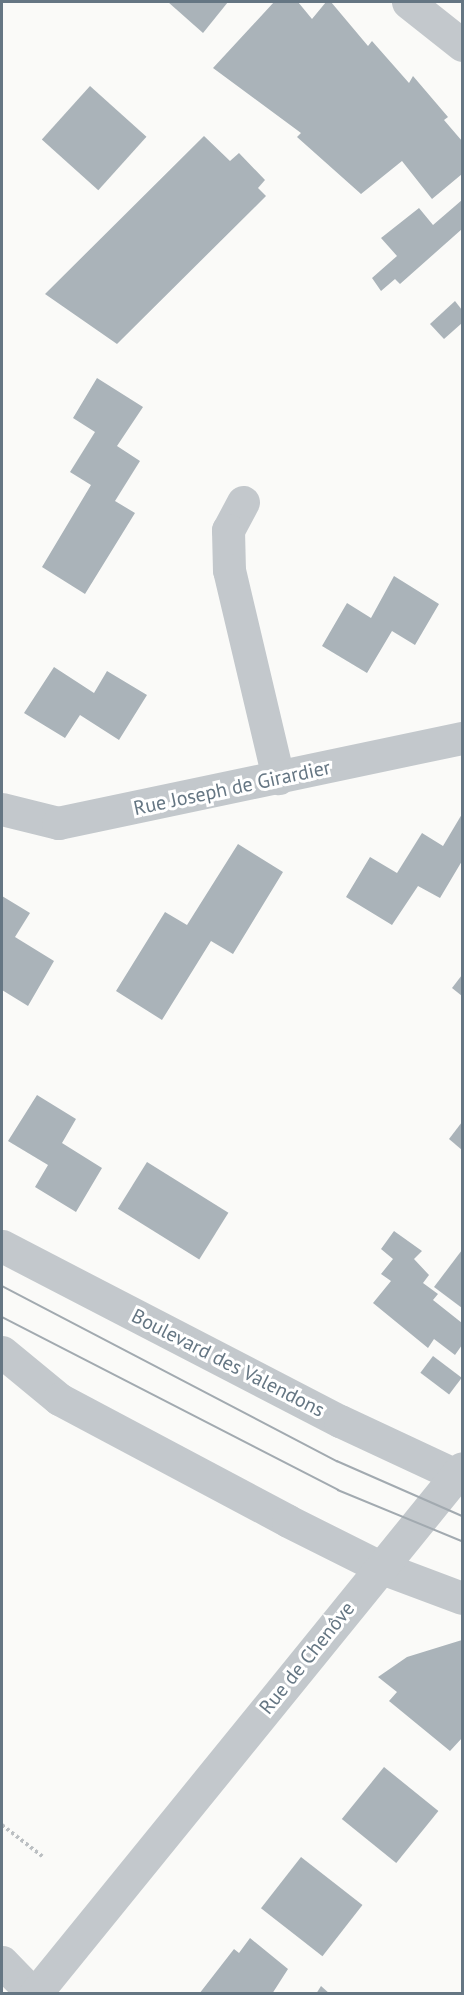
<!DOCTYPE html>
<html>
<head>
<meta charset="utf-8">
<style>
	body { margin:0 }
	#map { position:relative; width:464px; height:1995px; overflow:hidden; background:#fafaf8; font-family:"PT Sans",sans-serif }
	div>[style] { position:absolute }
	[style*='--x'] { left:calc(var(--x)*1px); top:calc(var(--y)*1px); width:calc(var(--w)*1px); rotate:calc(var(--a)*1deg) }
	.building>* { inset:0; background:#aab3b9; transform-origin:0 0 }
	.path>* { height:4px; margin-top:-2px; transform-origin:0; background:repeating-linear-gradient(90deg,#bbbfc2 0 3px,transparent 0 6px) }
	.minor>* { height:33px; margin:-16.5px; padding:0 16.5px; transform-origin:16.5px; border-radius:16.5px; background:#c3c8cc }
	.tertiary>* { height:33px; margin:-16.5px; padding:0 16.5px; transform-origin:16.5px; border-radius:16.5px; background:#c3c8cc }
	.tram>* { height:1.5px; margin:-0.75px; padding:0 0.75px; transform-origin:0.75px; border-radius:0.75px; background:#a2aab0 }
	span { translate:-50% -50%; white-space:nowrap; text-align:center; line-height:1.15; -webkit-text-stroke:6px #fff; paint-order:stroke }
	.street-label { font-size:20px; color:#657683 }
	.frame { position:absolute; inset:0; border:3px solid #657683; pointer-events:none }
</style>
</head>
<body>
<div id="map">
	<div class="building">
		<div style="clip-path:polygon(168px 2px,228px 2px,203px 33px)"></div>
		<div style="clip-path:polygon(274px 2px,298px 2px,312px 19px,326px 2px,331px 2px,368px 46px,372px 41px,409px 83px,413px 76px,448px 117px,444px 120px,462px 141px,462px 174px,432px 199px,402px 161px,361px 194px,297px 137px,301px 133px,213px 68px)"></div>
		<div style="left:90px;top:86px;width:76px;height:72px;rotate:42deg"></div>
		<div style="clip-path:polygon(204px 136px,230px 161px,239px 153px,265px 180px,258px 188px,266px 196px,117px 344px,45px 294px)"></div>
		<div style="clip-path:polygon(462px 200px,462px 229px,400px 284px,395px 279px,381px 291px,372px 278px,397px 256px,381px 238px,419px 208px,433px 225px)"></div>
		<div style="clip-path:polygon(455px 301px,462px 310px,462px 323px,444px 339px,430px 324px)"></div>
		<div style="clip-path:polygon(97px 378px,143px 407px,117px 446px,140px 461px,115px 501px,135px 513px,85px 594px,42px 567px,91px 485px,70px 472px,95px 432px,73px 418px)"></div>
		<div style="clip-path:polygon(394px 576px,439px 604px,415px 645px,392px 631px,367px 673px,322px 646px,347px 603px,371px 618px)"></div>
		<div style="clip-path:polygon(54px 667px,94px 693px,107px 671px,147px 695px,119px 740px,80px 715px,65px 738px,24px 713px)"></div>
		<div style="clip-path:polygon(462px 814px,462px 861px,440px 898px,418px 886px,392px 925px,346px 897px,370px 857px,397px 873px,422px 833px,443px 846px)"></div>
		<div style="clip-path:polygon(238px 844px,283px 872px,233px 954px,211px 941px,162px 1020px,116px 991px,165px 912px,187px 925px)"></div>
		<div style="clip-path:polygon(2px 896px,30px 913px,15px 937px,54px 961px,28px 1006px,2px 990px)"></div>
		<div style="clip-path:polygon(462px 975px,462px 996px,452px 988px)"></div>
		<div style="clip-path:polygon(37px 1095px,76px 1119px,62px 1143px,102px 1168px,76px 1212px,35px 1187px,48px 1165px,8px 1141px)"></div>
		<div style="clip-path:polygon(462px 1122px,462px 1150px,449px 1139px)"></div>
		<div style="left:147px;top:1162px;width:96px;height:55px;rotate:32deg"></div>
		<div style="clip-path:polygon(394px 1231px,422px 1251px,414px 1259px,429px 1275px,423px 1283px,438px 1294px,433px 1300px,462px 1323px,462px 1345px,455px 1355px,434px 1339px,428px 1348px,373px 1303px,391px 1281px,381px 1274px,393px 1259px,381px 1249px)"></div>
		<div style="clip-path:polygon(462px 1250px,462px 1308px,434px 1287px)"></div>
		<div style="left:433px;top:1356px;width:36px;height:21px;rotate:37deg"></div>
		<div style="clip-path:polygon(462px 1640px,462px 1738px,450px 1751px,389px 1701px,397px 1692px,378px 1677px,407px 1657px)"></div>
		<div style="left:384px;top:1767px;width:70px;height:67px;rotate:39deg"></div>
		<div style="left:301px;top:1857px;width:78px;height:65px;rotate:38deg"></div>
		<div style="clip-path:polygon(250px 1938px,288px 1969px,272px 1994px,199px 1994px,234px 1949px,239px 1953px)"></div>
		<div style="clip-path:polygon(321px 1986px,330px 1994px,316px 1994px)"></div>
	</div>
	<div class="path">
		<div style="--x:2;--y:1825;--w:51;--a:37.8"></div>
	</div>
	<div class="minor">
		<div style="--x:408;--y:2;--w:69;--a:38.5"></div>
		<div style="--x:243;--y:502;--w:32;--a:118"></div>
		<div style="--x:228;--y:530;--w:40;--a:88.6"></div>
		<div style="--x:229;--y:570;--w:214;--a:76.7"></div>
		<div style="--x:2;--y:809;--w:58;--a:14"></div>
		<div style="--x:58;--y:823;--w:413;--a:-11.9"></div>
		<div style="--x:2;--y:1962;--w:45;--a:45.9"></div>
	</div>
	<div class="tertiary">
		<div style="--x:2;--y:1246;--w:381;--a:27.4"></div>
		<div style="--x:340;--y:1421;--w:135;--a:25"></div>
		<div style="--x:2;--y:1352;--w:74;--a:39.5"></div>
		<div style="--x:59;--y:1399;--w:259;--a:28"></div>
		<div style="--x:288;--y:1521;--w:105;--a:26.6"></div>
		<div style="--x:382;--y:1568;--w:85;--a:20.6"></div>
		<div style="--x:35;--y:1994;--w:677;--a:-50.93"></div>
	</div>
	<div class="tram">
		<div style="--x:2;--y:1286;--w:378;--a:27.6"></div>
		<div style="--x:337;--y:1461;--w:137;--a:23.7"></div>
		<div style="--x:2;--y:1317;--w:378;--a:27.2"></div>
		<div style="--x:338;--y:1490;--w:134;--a:22.4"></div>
	</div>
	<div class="street-label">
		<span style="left:232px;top:788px;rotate:-12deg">Rue Joseph de Girardier</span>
		<span style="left:228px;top:1363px;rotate:27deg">Boulevard des Valendons</span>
		<span style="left:307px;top:1658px;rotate:-51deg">Rue de Chenôve</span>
	</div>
	<div class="frame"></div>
</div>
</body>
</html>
